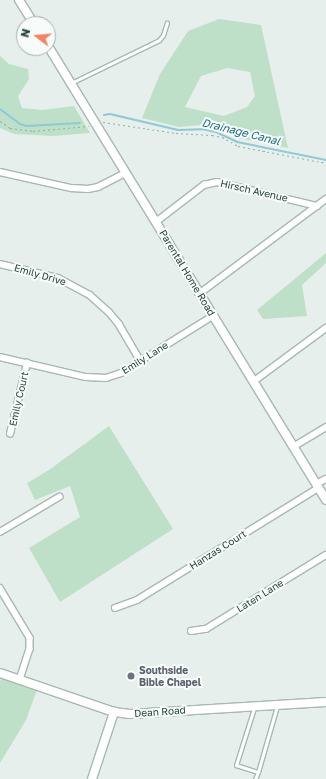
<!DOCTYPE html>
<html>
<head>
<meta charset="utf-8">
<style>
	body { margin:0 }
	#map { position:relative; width:326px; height:779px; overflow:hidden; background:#e6efeb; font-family:"Golos Text",sans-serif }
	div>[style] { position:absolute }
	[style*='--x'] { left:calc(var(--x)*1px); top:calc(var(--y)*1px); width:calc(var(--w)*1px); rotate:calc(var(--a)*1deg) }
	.green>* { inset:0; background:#bfe0c8 }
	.stream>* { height:2px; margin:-1px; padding:0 1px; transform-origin:1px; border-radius:1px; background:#8ec9d4 }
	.path>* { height:1px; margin-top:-0.5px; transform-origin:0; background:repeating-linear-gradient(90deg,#86b3a5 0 2px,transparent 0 5px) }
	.roads { filter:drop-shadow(1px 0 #a8b8b2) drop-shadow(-1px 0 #a8b8b2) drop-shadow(0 1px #a8b8b2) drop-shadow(0 -1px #a8b8b2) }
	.lane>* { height:3px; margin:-1.5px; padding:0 1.5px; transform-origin:1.5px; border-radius:1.5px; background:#fff }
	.street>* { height:5.5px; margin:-2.75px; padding:0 2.75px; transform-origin:2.75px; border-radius:2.75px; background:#fff }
	.secondary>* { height:8px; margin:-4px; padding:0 4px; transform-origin:4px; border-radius:4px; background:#fff }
	.dots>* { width:11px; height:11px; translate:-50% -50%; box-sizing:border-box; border:2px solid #f7fbf9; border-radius:50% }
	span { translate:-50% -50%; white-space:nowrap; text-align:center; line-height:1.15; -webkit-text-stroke:4px #f7fbf9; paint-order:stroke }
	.street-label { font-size:10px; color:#24423a }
	.worship-label { font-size:10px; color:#5b616d; font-weight:700 }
	.left { translate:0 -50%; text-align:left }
	.water-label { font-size:11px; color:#1c6f80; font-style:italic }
	.north { position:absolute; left:16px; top:16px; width:40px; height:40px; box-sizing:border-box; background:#f7fbf9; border:1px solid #a3b1ad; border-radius:50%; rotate:286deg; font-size:11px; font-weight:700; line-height:16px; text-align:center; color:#24423a }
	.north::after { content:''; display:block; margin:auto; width:14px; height:18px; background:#f4845f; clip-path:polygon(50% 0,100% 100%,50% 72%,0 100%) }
</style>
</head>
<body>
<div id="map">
	<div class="green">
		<div style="clip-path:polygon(evenodd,219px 19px,261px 25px,288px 148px,238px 138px,219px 129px,201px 125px,179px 127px,142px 118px,160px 74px,188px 31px,219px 19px,227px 68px,250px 72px,255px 96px,247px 107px,224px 116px,185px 107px,201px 76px,227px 68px)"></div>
		<div style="clip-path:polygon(0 56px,9px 64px,28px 69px,29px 79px,18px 96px,22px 108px,42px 110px,74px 106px,90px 133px,53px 136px,14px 134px,0 128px)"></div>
		<div style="clip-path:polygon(326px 253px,326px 263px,302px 285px,307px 316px,263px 319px,257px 310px)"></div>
		<div style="clip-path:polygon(109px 426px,173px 529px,60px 602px,29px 548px,80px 517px,70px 486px,35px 500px,27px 483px,49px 470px)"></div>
		<div style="clip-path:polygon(2px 677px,37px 690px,26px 720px,0 763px,0 682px)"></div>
	</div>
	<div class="stream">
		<div style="--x:0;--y:109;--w:25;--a:37"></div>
		<div style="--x:20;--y:124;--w:7;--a:16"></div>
		<div style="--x:27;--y:126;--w:53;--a:-3.2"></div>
		<div style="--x:104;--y:115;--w:6;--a:-9"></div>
		<div style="--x:110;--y:114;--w:70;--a:13.2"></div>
		<div style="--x:178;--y:130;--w:24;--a:-2"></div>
		<div style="--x:202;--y:129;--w:14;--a:12"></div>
		<div style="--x:216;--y:132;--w:23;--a:25"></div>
		<div style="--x:237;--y:142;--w:91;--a:11.4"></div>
	</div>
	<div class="path">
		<div style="--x:0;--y:121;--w:12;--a:35"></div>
		<div style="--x:10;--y:128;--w:23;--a:7"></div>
		<div style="--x:33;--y:131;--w:56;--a:-5.1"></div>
		<div style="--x:103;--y:122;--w:74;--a:8.6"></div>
		<div style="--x:176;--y:133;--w:36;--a:3"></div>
		<div style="--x:212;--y:135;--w:10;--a:11"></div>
		<div style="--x:222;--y:137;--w:18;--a:29"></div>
		<div style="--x:238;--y:146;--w:90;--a:10.9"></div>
	</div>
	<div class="roads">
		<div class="lane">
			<div style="--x:71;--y:83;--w:98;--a:-26"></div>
			<div style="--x:159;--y:40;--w:6;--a:-51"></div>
			<div style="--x:163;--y:35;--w:13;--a:-72"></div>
			<div style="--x:254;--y:708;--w:60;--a:107.5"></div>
			<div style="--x:236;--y:765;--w:23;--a:18"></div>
			<div style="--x:258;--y:772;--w:8;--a:113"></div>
			<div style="--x:258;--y:772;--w:69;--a:-73.9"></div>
		</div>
		<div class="street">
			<div style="--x:0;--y:172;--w:73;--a:12.7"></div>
			<div style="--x:71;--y:188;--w:17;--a:3"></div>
			<div style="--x:88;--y:189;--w:10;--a:-11"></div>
			<div style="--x:98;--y:187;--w:30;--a:-27"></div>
			<div style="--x:156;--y:222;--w:61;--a:-37.6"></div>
			<div style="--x:204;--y:185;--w:13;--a:-13"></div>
			<div style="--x:217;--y:182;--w:103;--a:13.5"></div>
			<div style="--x:0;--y:264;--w:60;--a:13.6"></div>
			<div style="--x:58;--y:278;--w:36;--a:28"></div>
			<div style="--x:90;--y:295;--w:25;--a:42"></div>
			<div style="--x:109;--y:312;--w:16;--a:50"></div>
			<div style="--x:119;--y:324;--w:42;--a:59.7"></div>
			<div style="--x:199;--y:294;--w:159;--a:-36.8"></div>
			<div style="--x:0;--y:357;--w:88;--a:13.1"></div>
			<div style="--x:86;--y:377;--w:20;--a:3"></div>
			<div style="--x:106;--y:378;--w:16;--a:-18"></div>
			<div style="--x:121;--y:373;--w:108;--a:-31.8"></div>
			<div style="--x:253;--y:382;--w:91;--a:-36.5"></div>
			<div style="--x:10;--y:434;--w:73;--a:-76.5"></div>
			<div style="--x:293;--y:447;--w:39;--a:-31"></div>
			<div style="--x:316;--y:484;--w:11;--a:-27"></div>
			<div style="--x:0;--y:532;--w:69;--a:-30.7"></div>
			<div style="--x:0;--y:588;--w:58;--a:59"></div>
			<div style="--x:30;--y:638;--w:11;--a:90"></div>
			<div style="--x:30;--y:649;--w:33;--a:108"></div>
			<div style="--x:115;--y:608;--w:23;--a:-20"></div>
			<div style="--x:137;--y:600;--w:213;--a:-31.7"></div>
			<div style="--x:191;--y:631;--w:15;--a:-8"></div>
			<div style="--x:206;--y:629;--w:141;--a:-31.7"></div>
		</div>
		<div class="secondary">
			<div style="--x:19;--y:0;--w:28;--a:58"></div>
			<div style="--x:48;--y:46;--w:532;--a:58.52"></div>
			<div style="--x:0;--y:673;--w:120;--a:18.9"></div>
			<div style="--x:114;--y:712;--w:16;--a:7"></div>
			<div style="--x:130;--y:714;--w:196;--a:-3.5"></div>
			<div style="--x:92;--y:779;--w:71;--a:-71.8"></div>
		</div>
	</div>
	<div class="dots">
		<div style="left:131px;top:676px;background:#6b7280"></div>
	</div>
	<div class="street-label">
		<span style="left:254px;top:191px;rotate:13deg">Hirsch Avenue</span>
		<span style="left:187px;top:273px;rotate:59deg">Parental Home Road</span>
		<span style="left:40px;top:275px;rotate:16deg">Emily Drive</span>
		<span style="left:145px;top:358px;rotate:-32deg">Emily Lane</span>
		<span style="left:19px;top:399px;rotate:-77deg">Emily Court</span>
		<span style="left:218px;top:550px;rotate:-32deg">Hanzas Court</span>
		<span style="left:260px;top:596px;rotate:-32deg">Laten Lane</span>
		<span style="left:160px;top:712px;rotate:-4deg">Dean Road</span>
	</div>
	<div class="worship-label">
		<span class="left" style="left:139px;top:676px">Southside<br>Bible Chapel</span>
	</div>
	<div class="water-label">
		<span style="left:241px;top:132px;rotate:14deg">Drainage Canal</span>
	</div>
	<div class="north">N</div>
</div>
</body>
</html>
